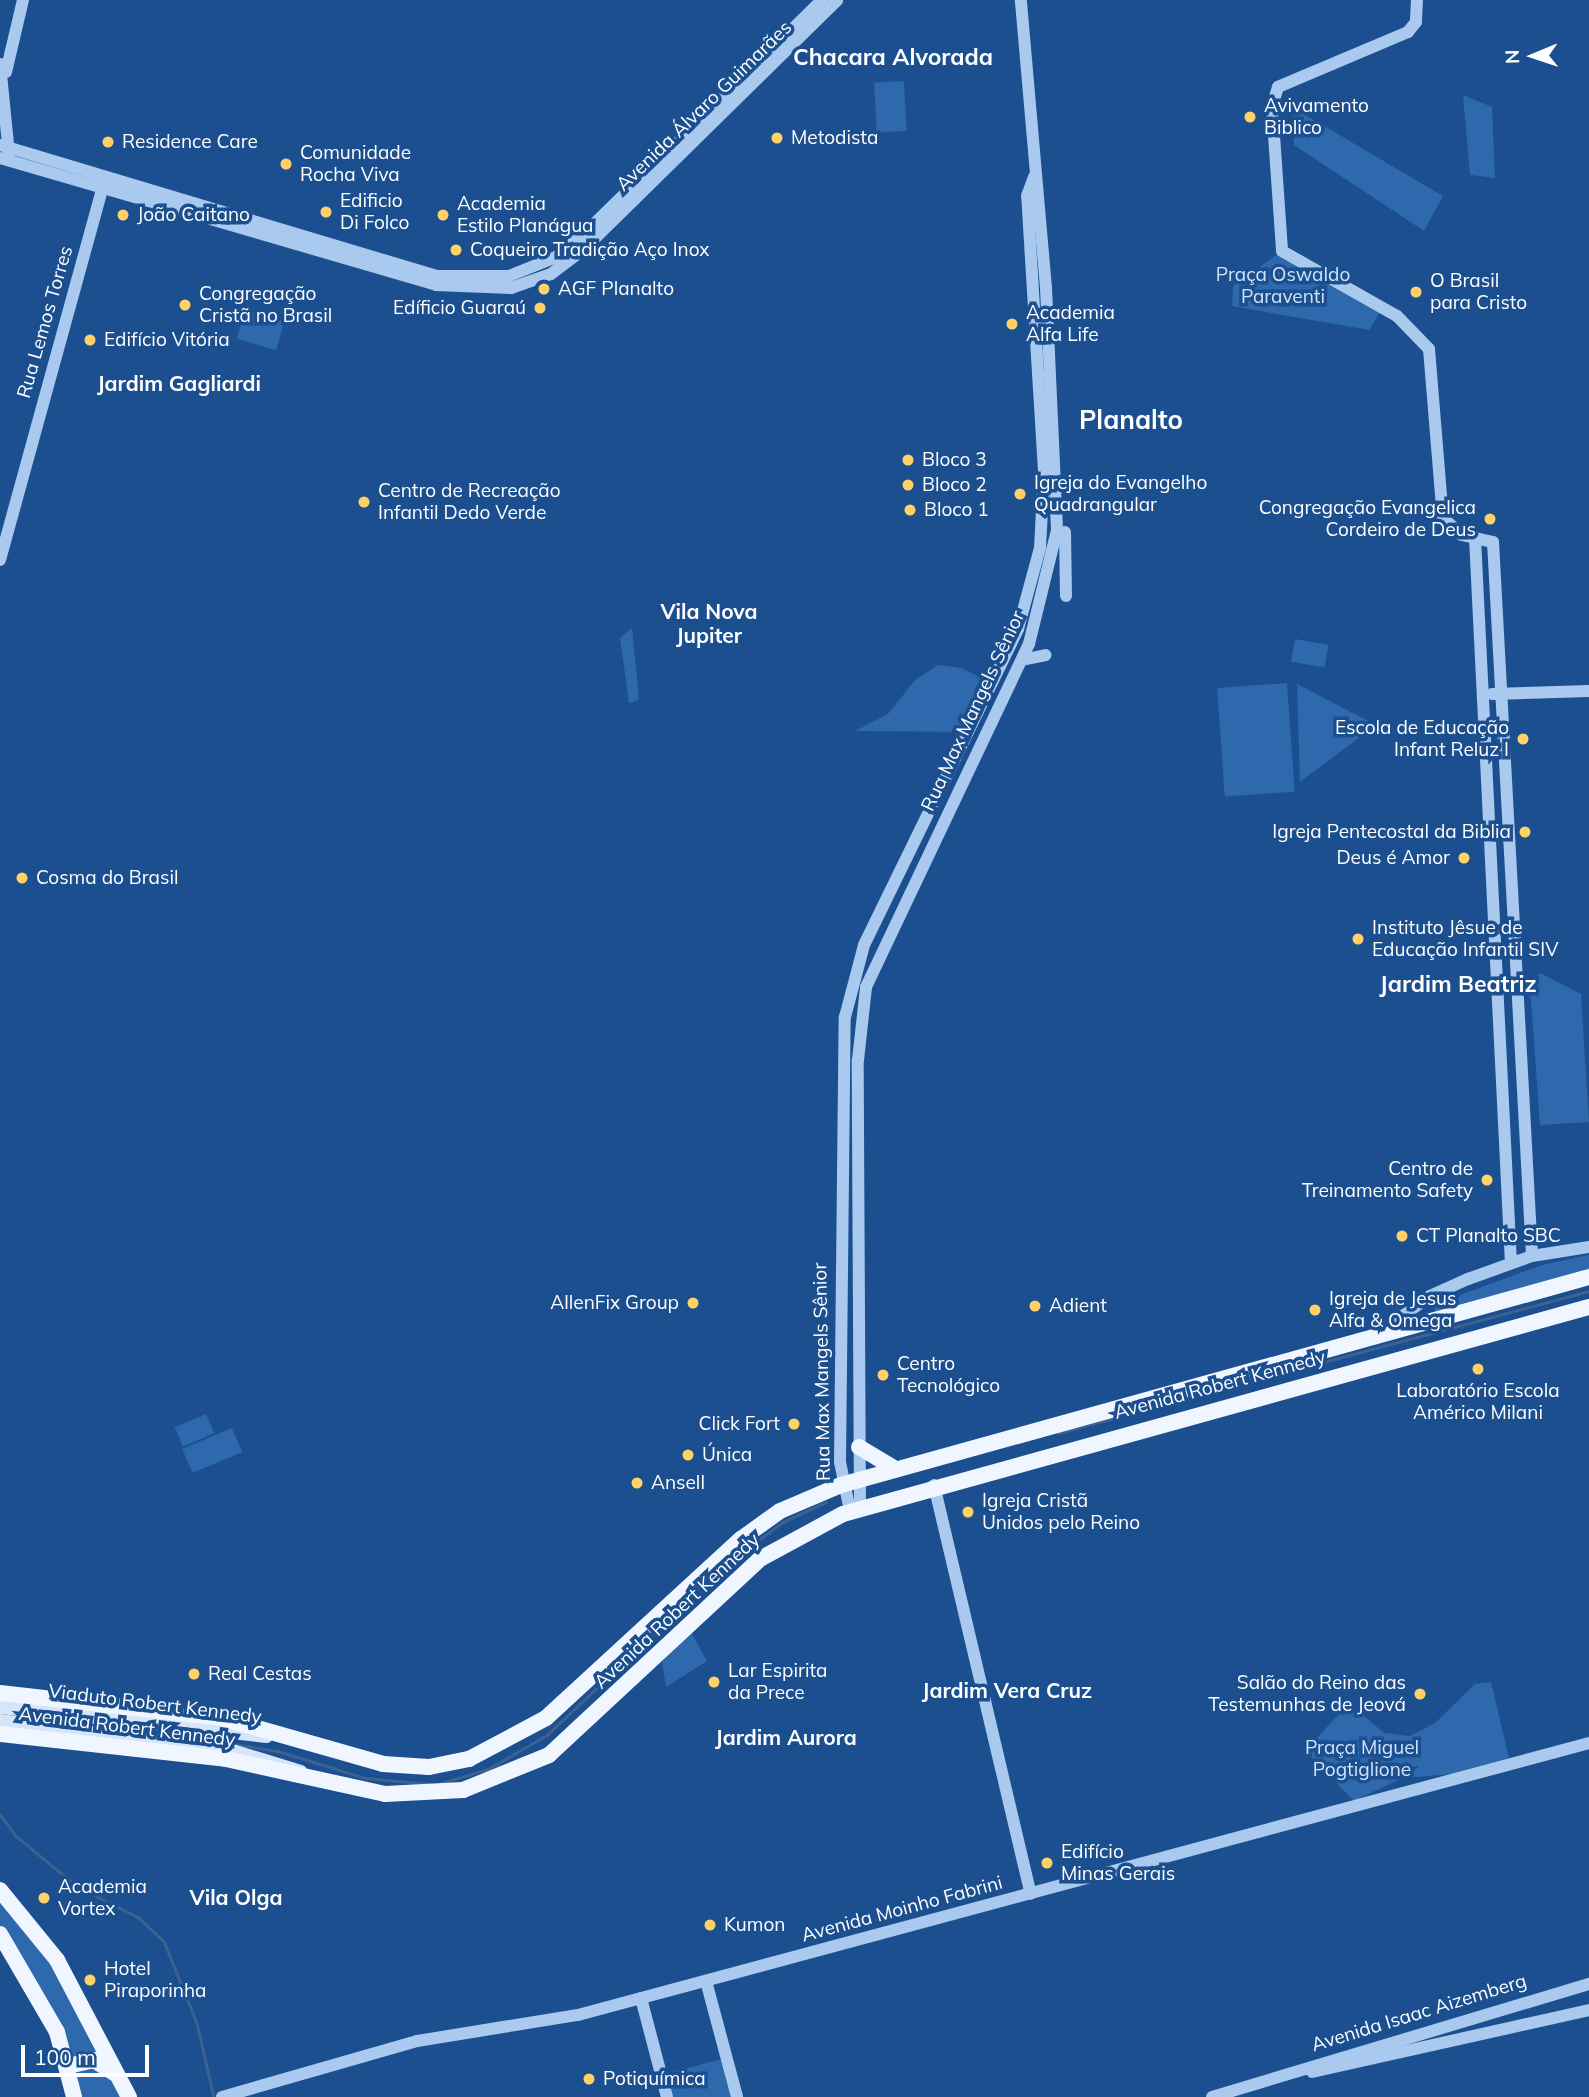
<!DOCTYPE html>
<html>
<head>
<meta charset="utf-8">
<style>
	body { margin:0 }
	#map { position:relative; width:1589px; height:2097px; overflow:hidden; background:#1b4f8f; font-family:Mulish,sans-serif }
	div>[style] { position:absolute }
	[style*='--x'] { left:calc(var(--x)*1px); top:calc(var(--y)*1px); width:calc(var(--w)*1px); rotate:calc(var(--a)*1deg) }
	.green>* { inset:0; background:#2e69ad; transform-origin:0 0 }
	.stream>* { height:2.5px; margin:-1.25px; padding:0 1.25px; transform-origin:1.25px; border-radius:1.25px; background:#3c6290 }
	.tertiary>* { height:12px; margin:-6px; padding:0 6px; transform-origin:6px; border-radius:6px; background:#a9c9ee }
	.secondary>* { height:14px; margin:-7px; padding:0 7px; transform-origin:7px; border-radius:7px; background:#d6e6fa }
	.primary>* { height:16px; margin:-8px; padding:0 8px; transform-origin:8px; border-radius:8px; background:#f0f6ff }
	.dots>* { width:19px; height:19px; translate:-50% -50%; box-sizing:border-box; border:4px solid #1b4f8f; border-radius:50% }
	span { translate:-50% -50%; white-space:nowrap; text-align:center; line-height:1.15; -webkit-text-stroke:7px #1b4f8f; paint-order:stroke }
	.street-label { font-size:19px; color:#fff }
	.poi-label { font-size:19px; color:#fff }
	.left { translate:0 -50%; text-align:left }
	.right { translate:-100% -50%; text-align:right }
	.park-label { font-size:19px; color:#cfe3fa }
	.neighbourhood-label { font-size:21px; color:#fff; font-weight:700 }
	.quarter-label { font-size:23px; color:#fff; font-weight:700 }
	.district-label { font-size:26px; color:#fff; font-weight:700 }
	.north { position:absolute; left:1498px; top:21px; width:70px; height:70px; -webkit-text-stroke:5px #1b4f8f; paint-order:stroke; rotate:268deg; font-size:19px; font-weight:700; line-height:28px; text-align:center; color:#fff }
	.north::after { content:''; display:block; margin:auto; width:24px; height:32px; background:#fff; clip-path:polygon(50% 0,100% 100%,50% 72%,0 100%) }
	.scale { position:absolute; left:21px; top:2045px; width:128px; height:32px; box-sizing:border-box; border:4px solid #fff; border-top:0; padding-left:9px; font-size:21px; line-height:24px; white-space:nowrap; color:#fff; -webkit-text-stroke:5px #1b4f8f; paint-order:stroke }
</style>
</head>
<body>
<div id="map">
	<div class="green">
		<div style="left:904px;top:81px;width:50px;height:30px;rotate:87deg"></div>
		<div style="clip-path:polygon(1463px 95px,1492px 107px,1495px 178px,1470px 175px)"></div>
		<div style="clip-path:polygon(1292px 107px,1443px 196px,1424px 231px,1294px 145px)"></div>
		<div style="clip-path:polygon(1282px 251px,1380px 312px,1369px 330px,1232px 306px,1233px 286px)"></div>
		<div style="left:245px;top:310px;width:41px;height:30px;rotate:16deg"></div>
		<div style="clip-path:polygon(632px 628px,639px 700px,629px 703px,620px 638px)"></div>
		<div style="left:1295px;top:639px;width:34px;height:23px;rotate:10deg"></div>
		<div style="clip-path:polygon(938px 665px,961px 668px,990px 682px,966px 732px,855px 731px,888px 714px,915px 680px)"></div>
		<div style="left:1287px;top:683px;width:109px;height:70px;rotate:86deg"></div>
		<div style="clip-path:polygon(1297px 684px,1376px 725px,1300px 782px)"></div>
		<div style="clip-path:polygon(1540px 973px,1581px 994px,1589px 1122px,1540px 1125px,1530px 985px)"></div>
		<div style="clip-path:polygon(1589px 1255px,1589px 1269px,1435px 1313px,1433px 1305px,1542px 1265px)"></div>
		<div style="left:206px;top:1414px;width:21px;height:34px;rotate:67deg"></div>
		<div style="left:232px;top:1428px;width:26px;height:54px;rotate:67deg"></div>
		<div style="clip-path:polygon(691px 1632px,707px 1661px,666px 1687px,662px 1662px)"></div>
		<div style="clip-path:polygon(1491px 1682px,1509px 1758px,1453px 1774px,1402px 1778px,1354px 1801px,1305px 1751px,1349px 1703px,1384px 1733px,1410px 1736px,1435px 1723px,1475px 1684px)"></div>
		<div style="clip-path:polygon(0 1894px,46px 1951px,121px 2097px,81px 2097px,65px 2032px,0 1925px)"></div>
		<div style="clip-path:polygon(722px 2059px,737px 2097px,667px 2097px,661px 2075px)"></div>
	</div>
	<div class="stream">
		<div style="--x:1058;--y:1433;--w:550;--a:-14.97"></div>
		<div style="--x:140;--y:1729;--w:140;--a:9.1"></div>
		<div style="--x:278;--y:1751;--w:91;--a:17.2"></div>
		<div style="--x:365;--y:1778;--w:66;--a:5.2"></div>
		<div style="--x:441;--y:1783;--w:49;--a:-16.6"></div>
		<div style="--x:488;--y:1769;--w:68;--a:-30"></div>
		<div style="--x:547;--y:1735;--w:256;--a:-43.4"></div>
		<div style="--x:733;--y:1559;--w:62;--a:-36.5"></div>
		<div style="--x:783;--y:1522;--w:47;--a:-24.9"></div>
		<div style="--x:0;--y:1814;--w:27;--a:54"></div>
		<div style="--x:16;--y:1836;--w:80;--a:39.4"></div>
		<div style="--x:78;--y:1887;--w:67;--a:26.6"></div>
		<div style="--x:138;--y:1917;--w:35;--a:43"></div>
		<div style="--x:164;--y:1941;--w:88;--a:68.1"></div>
		<div style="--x:197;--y:2023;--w:76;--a:77.1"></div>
	</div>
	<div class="tertiary">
		<div style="--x:1417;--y:0;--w:22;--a:93"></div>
		<div style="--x:1416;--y:22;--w:13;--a:129"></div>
		<div style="--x:1408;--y:32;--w:141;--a:157.1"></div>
		<div style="--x:1278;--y:87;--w:21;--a:107"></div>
		<div style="--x:1272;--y:107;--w:144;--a:86"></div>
		<div style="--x:1282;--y:251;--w:132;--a:29.5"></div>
		<div style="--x:1397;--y:316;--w:46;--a:45.9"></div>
		<div style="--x:1429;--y:349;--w:170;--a:85.3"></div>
		<div style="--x:1443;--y:518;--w:25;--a:42"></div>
		<div style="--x:1462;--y:535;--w:32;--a:13"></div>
		<div style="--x:1493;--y:542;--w:715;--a:86.87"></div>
		<div style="--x:0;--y:64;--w:90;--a:84.3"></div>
		<div style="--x:6;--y:72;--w:74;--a:-76.7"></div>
		<div style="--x:0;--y:145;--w:457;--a:16.7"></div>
		<div style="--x:438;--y:276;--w:71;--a:0"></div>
		<div style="--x:509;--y:276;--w:51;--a:-22"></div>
		<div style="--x:556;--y:257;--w:43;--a:-40.3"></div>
		<div style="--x:589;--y:229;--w:327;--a:-44.5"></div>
		<div style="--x:0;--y:158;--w:454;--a:16.2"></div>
		<div style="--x:436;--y:285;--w:75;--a:2.3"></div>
		<div style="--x:511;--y:288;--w:42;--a:-19.3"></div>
		<div style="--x:551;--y:274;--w:41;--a:-37.1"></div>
		<div style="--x:584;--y:249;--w:355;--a:-44.5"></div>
		<div style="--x:1065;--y:532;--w:64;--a:89.1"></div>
		<div style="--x:1475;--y:538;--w:726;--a:87.16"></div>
		<div style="--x:0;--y:560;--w:392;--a:-74.6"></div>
		<div style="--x:1022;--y:660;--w:24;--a:-12"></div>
		<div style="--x:1492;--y:694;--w:97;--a:-1.8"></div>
		<div style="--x:1376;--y:1335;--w:67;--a:-35.8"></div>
		<div style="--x:1430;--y:1296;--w:42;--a:-24.1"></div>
		<div style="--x:1468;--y:1279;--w:68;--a:-19.8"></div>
		<div style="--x:1532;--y:1256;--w:58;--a:-9"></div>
		<div style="--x:934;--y:1485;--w:420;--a:76.7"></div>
		<div style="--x:860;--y:1508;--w:448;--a:-90.3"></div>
		<div style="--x:858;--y:1060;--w:73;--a:-83.7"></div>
		<div style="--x:866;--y:987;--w:380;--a:-64.6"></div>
		<div style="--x:1029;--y:644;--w:117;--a:-76.2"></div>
		<div style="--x:1057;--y:530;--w:242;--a:-92.6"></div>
		<div style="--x:1046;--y:288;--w:289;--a:-95"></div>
		<div style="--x:850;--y:1511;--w:50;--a:-101.5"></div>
		<div style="--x:840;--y:1462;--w:445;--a:-89.4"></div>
		<div style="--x:845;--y:1017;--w:74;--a:-75.2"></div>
		<div style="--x:864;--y:945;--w:352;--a:-64"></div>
		<div style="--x:1018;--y:629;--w:84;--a:-74.8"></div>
		<div style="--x:1040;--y:548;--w:77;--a:-87"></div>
		<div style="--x:1044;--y:471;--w:276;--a:-93.5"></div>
		<div style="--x:1027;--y:196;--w:20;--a:-70"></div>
		<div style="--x:706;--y:1981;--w:120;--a:75"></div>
		<div style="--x:641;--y:1998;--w:102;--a:75.3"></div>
		<div style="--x:1312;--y:2072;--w:284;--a:-12.6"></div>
		<div style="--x:222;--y:2097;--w:203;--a:-16"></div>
		<div style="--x:417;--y:2041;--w:163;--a:-9.2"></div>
		<div style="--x:578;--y:2015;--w:1047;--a:-15.06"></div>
		<div style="--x:1212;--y:2097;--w:394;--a:-16.7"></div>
	</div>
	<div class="secondary">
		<div style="--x:0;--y:1707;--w:268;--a:6.2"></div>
		<div style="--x:0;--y:1721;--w:231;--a:7.2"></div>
		<div style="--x:229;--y:1750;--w:75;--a:17"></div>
	</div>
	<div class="primary">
		<div style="--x:859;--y:1447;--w:39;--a:31"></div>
		<div style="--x:0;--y:1693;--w:223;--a:6.4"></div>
		<div style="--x:222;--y:1718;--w:167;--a:15.9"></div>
		<div style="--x:383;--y:1764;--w:46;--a:3.7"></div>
		<div style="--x:429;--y:1767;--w:41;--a:-11.3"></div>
		<div style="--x:469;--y:1759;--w:87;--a:-28"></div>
		<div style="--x:546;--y:1718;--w:265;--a:-42.6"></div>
		<div style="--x:741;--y:1539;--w:48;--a:-35.7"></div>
		<div style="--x:780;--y:1511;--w:66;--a:-23.1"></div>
		<div style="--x:841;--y:1485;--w:776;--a:-15.54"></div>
		<div style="--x:0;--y:1734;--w:227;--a:6.3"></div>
		<div style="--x:226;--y:1759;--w:163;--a:12.4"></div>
		<div style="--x:385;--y:1794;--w:78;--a:-2.9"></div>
		<div style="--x:463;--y:1790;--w:93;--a:-22.1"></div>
		<div style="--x:549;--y:1755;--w:288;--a:-42.9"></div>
		<div style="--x:760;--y:1559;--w:94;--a:-28.5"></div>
		<div style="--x:843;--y:1514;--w:774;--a:-15.51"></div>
		<div style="--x:0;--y:1890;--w:90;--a:50.8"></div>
		<div style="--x:57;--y:1960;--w:155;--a:62.3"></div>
		<div style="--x:0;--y:1934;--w:113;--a:59.8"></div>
		<div style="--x:57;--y:2032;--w:67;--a:75.3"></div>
		<div style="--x:68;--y:2066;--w:27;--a:-13"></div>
		<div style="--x:94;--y:2060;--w:24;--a:33"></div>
	</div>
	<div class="dots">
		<div style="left:1250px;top:117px;background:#ffd166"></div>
		<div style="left:777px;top:138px;background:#ffd166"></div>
		<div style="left:108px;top:142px;background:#ffd166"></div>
		<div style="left:286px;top:164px;background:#ffd166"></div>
		<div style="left:326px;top:212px;background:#ffd166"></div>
		<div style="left:123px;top:215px;background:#ffd166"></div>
		<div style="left:443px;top:215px;background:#ffd166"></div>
		<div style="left:456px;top:250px;background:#ffd166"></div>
		<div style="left:544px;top:289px;background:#ffd166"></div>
		<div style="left:1416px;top:292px;background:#ffd166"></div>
		<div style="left:185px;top:305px;background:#ffd166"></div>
		<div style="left:540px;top:308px;background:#ffd166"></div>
		<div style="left:1012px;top:324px;background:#ffd166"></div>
		<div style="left:90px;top:340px;background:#ffd166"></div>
		<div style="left:908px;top:460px;background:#ffd166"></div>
		<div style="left:908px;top:485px;background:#ffd166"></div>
		<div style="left:1020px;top:494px;background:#ffd166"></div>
		<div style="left:364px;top:502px;background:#ffd166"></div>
		<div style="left:910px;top:510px;background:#ffd166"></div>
		<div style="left:1490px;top:519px;background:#ffd166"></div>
		<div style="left:1523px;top:739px;background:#ffd166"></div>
		<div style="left:1525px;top:832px;background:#ffd166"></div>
		<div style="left:1464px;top:858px;background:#ffd166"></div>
		<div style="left:22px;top:878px;background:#ffd166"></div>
		<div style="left:1358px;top:939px;background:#ffd166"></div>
		<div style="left:1487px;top:1180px;background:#ffd166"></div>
		<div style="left:1402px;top:1236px;background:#ffd166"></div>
		<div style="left:693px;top:1303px;background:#ffd166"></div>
		<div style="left:1035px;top:1306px;background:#ffd166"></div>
		<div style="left:1315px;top:1310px;background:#ffd166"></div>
		<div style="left:1478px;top:1369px;background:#ffd166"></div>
		<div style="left:883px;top:1375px;background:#ffd166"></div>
		<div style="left:794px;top:1424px;background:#ffd166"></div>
		<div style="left:688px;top:1455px;background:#ffd166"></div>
		<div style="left:637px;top:1483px;background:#ffd166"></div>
		<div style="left:968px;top:1512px;background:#ffd166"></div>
		<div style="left:194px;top:1674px;background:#ffd166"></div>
		<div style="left:714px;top:1682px;background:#ffd166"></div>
		<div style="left:1420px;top:1694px;background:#ffd166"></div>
		<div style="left:1047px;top:1863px;background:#ffd166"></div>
		<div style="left:44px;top:1898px;background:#ffd166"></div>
		<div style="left:710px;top:1925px;background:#ffd166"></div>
		<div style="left:90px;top:1980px;background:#ffd166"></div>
		<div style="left:589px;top:2079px;background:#ffd166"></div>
	</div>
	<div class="street-label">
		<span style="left:704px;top:106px;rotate:-44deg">Avenida Álvaro Guimarães</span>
		<span style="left:45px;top:322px;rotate:-74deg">Rua Lemos Torres</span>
		<span style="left:973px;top:711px;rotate:-65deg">Rua Max Mangels Sênior</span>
		<span style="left:822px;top:1372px;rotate:-91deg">Rua Max Mangels Sênior</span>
		<span style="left:1220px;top:1385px;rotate:-15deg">Avenida Robert Kennedy</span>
		<span style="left:677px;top:1611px;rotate:-43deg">Avenida Robert Kennedy</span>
		<span style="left:155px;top:1704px;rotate:7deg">Viaduto Robert Kennedy</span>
		<span style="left:127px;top:1727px;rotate:7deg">Avenida Robert Kennedy</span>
		<span style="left:902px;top:1909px;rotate:-15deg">Avenida Moinho Fabrini</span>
		<span style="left:1419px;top:2013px;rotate:-17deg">Avenida Isaac Aizemberg</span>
	</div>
	<div class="poi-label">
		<span class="left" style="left:1264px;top:117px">Avivamento<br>Biblico</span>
		<span class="left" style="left:791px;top:138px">Metodista</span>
		<span class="left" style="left:122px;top:142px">Residence Care</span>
		<span class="left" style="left:300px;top:164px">Comunidade<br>Rocha Viva</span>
		<span class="left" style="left:340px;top:212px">Edificio<br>Di Folco</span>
		<span class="left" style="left:457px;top:215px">Academia<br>Estilo Planágua</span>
		<span class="left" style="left:137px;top:215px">João Caitano</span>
		<span class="left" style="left:470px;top:250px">Coqueiro Tradição Aço Inox</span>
		<span class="left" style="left:1430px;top:292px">O Brasil<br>para Cristo</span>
		<span class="left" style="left:558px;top:289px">AGF Planalto</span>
		<span class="left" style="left:199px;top:305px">Congregação<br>Cristã no Brasil</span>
		<span class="right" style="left:526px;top:308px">Edíficio Guaraú</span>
		<span class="left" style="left:1026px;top:324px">Academia<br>Alfa Life</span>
		<span class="left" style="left:104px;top:340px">Edifício Vitória</span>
		<span class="left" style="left:922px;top:460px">Bloco 3</span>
		<span class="left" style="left:1034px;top:494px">Igreja do Evangelho<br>Quadrangular</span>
		<span class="left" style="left:922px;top:485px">Bloco 2</span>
		<span class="left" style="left:378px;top:502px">Centro de Recreação<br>Infantil Dedo Verde</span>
		<span class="right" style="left:1476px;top:519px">Congregação Evangelica<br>Cordeiro de Deus</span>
		<span class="left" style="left:924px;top:510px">Bloco 1</span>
		<span class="right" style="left:1509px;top:739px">Escola de Educação<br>Infant Reluz I</span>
		<span class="right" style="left:1511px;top:832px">Igreja Pentecostal da Biblia</span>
		<span class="right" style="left:1450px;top:858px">Deus é Amor</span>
		<span class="left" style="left:36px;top:878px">Cosma do Brasil</span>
		<span class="left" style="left:1372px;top:939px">Instituto Jêsue de<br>Educação Infantil SIV</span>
		<span class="right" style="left:1473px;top:1180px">Centro de<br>Treinamento Safety</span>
		<span class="left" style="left:1416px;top:1236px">CT Planalto SBC</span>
		<span class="left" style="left:1329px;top:1310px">Igreja de Jesus<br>Alfa &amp; Omega</span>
		<span class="right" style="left:679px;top:1303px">AllenFix Group</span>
		<span class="left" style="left:1049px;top:1306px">Adient</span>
		<span class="left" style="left:897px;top:1375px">Centro<br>Tecnológico</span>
		<span style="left:1478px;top:1402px">Laboratório Escola<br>Américo Milani</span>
		<span class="right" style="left:780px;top:1424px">Click Fort</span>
		<span class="left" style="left:702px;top:1455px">Única</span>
		<span class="left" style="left:651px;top:1483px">Ansell</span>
		<span class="left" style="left:982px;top:1512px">Igreja Cristã<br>Unidos pelo Reino</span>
		<span class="left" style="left:728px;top:1682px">Lar Espirita<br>da Prece</span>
		<span class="left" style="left:208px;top:1674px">Real Cestas</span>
		<span class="right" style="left:1406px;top:1694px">Salão do Reino das<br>Testemunhas de Jeová</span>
		<span class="left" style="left:1061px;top:1863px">Edifício<br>Minas Gerais</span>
		<span class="left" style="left:58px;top:1898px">Academia<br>Vortex</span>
		<span class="left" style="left:724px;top:1925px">Kumon</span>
		<span class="left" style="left:104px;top:1980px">Hotel<br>Piraporinha</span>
		<span class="left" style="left:603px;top:2079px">Potiquímica</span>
	</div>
	<div class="park-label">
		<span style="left:1283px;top:286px">Praça Oswaldo<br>Paraventi</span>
		<span style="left:1362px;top:1759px">Praça Miguel<br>Pogtiglione</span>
	</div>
	<div class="neighbourhood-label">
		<span style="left:179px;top:383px">Jardim Gagliardi</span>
		<span style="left:709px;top:623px">Vila Nova<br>Jupiter</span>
		<span style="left:1007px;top:1690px">Jardim Vera Cruz</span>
		<span style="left:786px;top:1737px">Jardim Aurora</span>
		<span style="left:236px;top:1897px">Vila Olga</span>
	</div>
	<div class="quarter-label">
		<span style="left:893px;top:57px">Chacara Alvorada</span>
		<span style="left:1458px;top:984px">Jardim Beatriz</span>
	</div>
	<div class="district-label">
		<span style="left:1131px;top:420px">Planalto</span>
	</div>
	<div class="north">N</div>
	<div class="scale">100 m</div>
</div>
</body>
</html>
